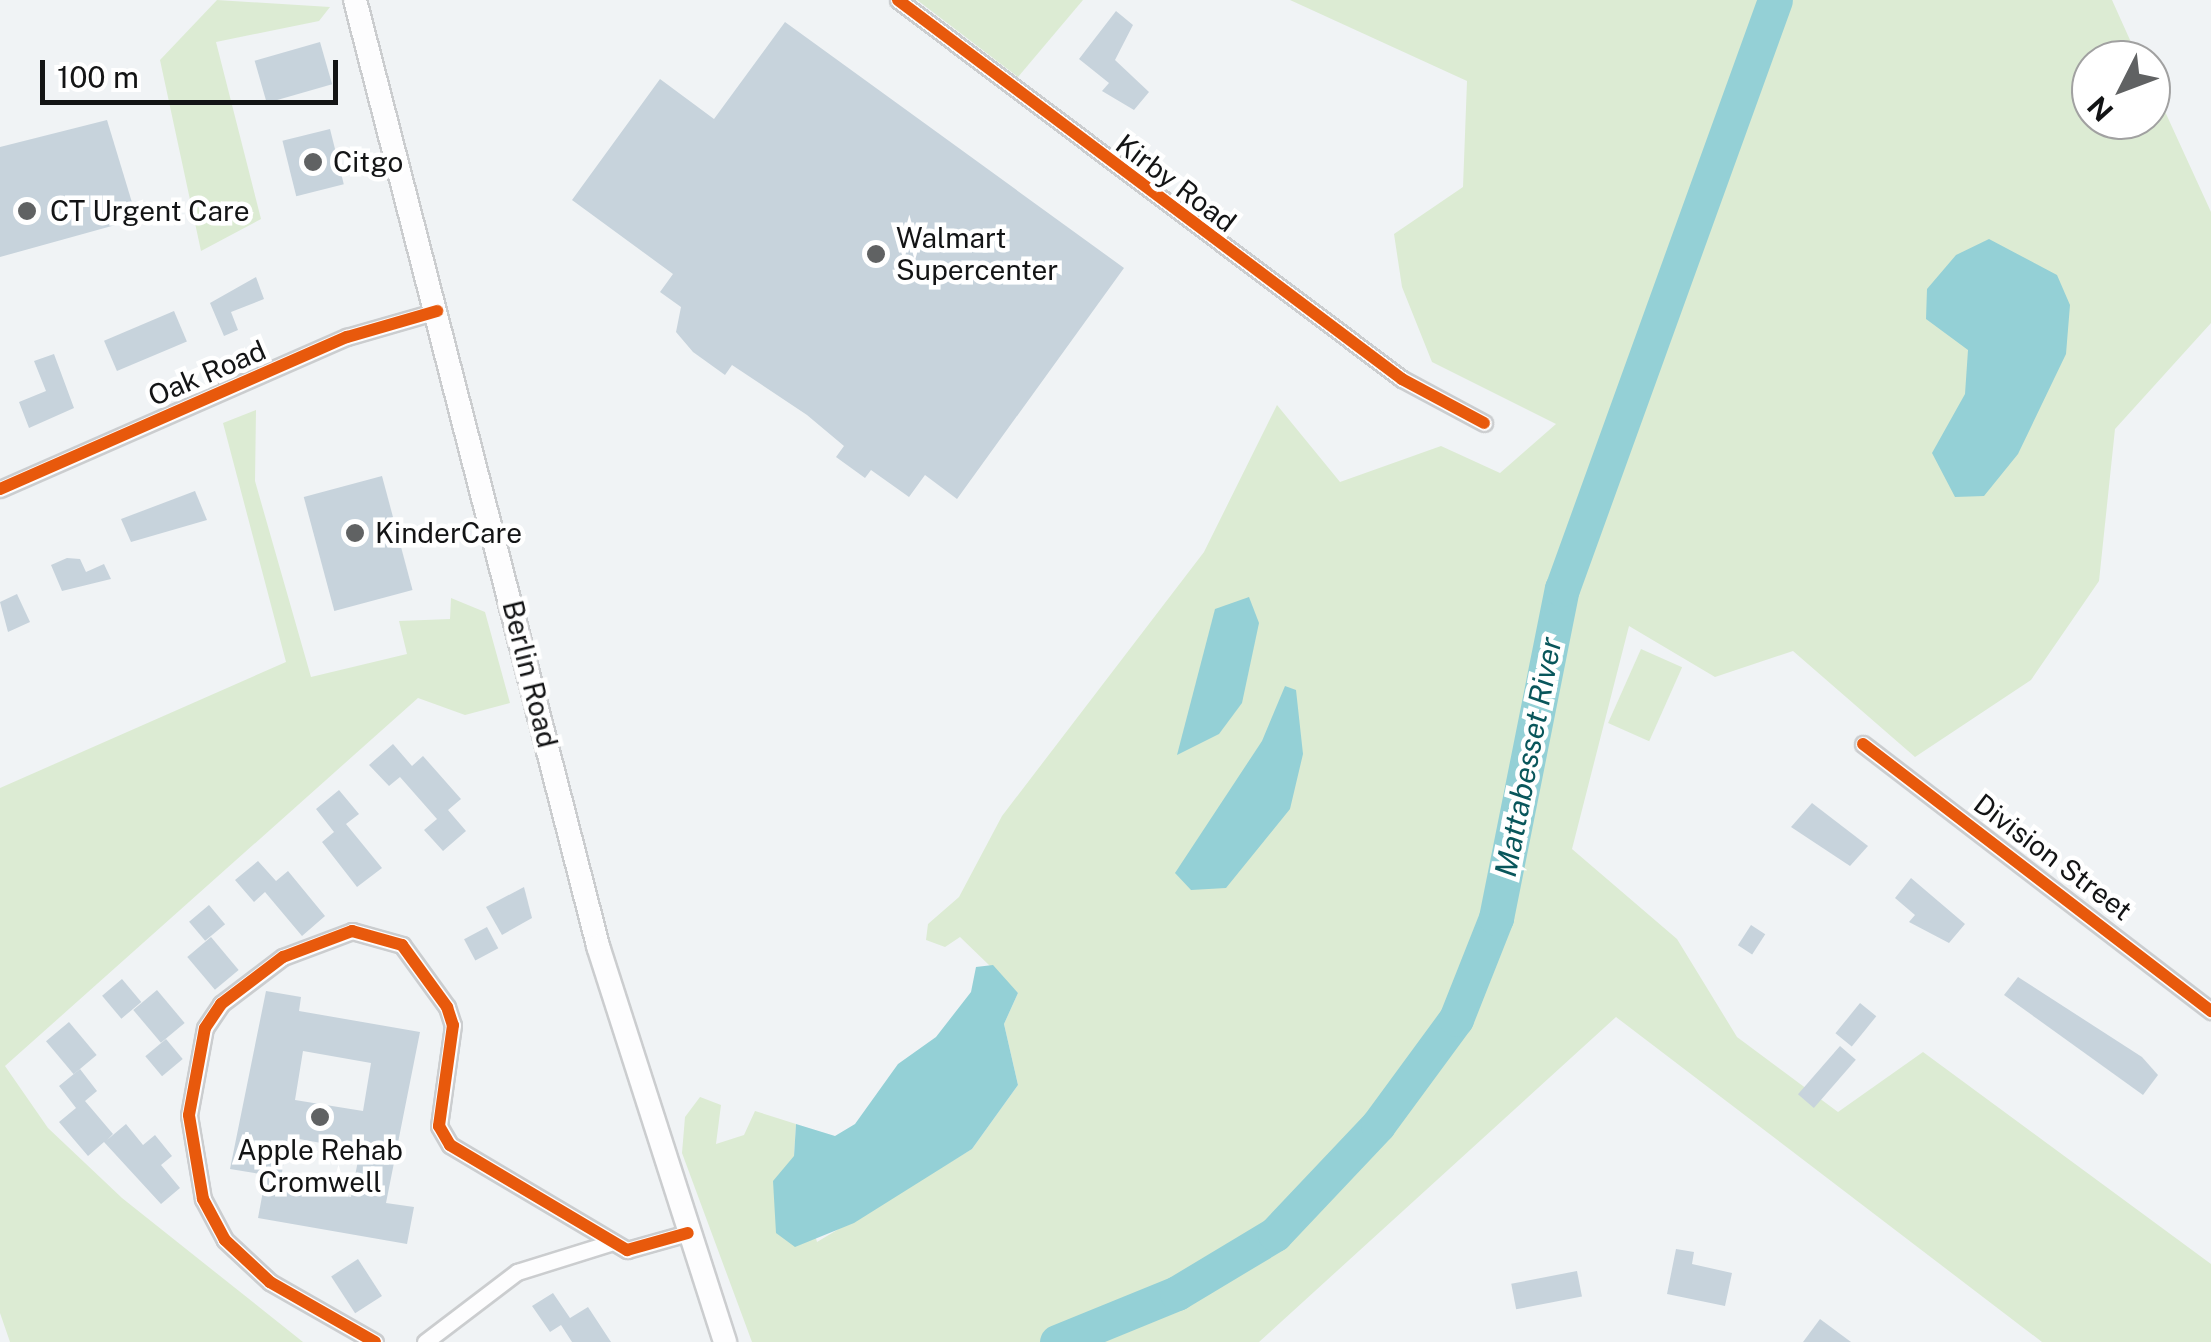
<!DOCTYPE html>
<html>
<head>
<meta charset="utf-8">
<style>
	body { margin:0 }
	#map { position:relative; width:2211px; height:1342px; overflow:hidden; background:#f0f3f5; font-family:"Public Sans",sans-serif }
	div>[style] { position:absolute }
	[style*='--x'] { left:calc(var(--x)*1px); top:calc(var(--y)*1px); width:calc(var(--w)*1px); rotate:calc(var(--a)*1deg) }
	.green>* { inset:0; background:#dcebd3; transform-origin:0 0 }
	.water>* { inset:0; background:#94d0d6 }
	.river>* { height:35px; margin:-17.5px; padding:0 17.5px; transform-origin:17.5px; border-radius:17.5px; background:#94d0d6 }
	.building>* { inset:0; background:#c7d3dc; transform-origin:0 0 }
	.roads { filter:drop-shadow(2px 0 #cbcdcf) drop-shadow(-2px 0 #cbcdcf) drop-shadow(0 2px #cbcdcf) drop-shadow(0 -2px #cbcdcf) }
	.minor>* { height:15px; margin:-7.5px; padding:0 7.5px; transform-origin:7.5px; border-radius:7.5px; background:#fdfdfe }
	.secondary>* { height:22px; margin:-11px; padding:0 11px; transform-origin:11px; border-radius:11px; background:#fdfdfe }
	.cycleway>* { height:12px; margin:-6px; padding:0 6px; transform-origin:6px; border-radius:6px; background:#e8590c }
	.dots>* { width:28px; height:28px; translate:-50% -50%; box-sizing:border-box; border:5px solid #fff; border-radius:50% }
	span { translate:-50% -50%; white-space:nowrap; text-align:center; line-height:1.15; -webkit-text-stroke:9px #fff; paint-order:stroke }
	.poi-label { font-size:28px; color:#131415 }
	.left { translate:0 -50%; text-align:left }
	.street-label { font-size:28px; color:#131415 }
	.water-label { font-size:30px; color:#09565b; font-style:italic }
	.north { position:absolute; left:2071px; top:40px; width:100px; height:100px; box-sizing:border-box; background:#fff; border:2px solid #a1a1a1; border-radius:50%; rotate:228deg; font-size:28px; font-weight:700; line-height:40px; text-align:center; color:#131415 }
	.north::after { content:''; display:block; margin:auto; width:35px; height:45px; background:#606263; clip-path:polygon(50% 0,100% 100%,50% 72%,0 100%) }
	.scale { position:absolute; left:40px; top:60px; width:298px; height:45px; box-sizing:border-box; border:5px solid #131415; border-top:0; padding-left:12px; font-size:30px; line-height:35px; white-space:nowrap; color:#131415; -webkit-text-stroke:8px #fff; paint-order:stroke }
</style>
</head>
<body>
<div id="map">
	<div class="green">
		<div style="clip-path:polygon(217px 0,330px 7px,319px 21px,216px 42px,261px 219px,201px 251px,160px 60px)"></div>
		<div style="clip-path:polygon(917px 0,1083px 0,1018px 77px)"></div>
		<div style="clip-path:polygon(1290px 0,2112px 0,2139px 60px,2091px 60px,2091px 120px,2151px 120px,2151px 81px,2211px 212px,2211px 323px,2115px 429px,2099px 581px,2031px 680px,1915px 757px,1793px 651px,1715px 677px,1629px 626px,1572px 849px,1677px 939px,1737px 1037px,1838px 1112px,1923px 1052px,2211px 1264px,2211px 1342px,2042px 1342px,1616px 1017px,1259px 1342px,752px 1342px,682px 1153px,685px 1117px,700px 1097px,721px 1105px,716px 1144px,744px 1135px,755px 1111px,796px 1124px,794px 1156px,817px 1242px,972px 1149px,1018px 1085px,1004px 1024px,1018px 993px,960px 937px,945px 947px,926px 940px,928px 924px,959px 897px,1002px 816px,1204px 552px,1277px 405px,1340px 482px,1441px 446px,1500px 473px,1556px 424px,1432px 362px,1402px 287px,1394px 234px,1463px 187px,1467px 81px)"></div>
		<div style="clip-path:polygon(256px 410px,255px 481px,311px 677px,407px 654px,399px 621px,450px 619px,451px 598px,485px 612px,510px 703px,465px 715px,418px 698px,5px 1066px,48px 1128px,122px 1198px,303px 1342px,10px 1342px,0 1313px,0 788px,286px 662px,223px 423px)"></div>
		<div style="left:1641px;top:649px;width:45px;height:81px;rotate:24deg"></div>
	</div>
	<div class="water">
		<div style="clip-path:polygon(1989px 239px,2057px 275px,2070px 305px,2066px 354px,2018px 454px,1984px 496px,1955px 497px,1932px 453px,1965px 394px,1968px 350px,1926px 319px,1927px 289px,1956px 255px)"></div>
		<div style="clip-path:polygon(1249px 597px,1259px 623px,1242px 703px,1219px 734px,1177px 755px,1215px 609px)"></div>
		<div style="clip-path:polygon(1285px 686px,1296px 690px,1303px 754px,1290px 809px,1226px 888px,1191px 890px,1175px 873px,1262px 741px)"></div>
		<div style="clip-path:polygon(993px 965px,1018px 993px,1004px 1024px,1018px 1085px,972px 1149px,854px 1223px,795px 1247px,776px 1233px,773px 1181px,794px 1156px,796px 1124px,835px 1136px,855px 1124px,898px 1064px,936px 1037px,971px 992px,976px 967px)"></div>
	</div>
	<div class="river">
		<div style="--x:1057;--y:1342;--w:130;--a:-22.2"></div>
		<div style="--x:1177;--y:1293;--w:114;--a:-31"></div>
		<div style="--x:1275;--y:1234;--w:150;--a:-46.6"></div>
		<div style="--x:1378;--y:1125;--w:132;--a:-53.7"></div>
		<div style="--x:1456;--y:1019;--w:109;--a:-68.4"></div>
		<div style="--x:1496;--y:918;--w:336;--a:-78.7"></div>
		<div style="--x:1562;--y:589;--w:626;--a:-70.12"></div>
	</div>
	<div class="building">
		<div style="clip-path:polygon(1116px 11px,1133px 25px,1115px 60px,1149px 92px,1134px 110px,1102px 91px,1109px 83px,1079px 59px)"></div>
		<div style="clip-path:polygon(785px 22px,1124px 268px,957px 499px,925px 475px,909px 497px,871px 470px,865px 478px,836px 457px,844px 446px,807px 415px,732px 365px,725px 375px,693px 352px,676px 332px,681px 307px,660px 292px,673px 274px,572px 200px,660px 79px,714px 119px)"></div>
		<div style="left:320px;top:42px;width:44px;height:68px;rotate:74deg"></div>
		<div style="clip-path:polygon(107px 120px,137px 219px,0 257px,0 147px)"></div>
		<div style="left:330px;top:129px;width:57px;height:49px;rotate:76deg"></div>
		<div style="clip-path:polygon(256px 277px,264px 299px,231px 312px,238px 330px,224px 336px,210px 303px)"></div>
		<div style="left:174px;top:311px;width:33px;height:76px;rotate:67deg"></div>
		<div style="clip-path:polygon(54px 354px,74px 408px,29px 428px,19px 402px,46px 391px,34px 361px)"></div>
		<div style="left:382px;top:476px;width:118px;height:81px;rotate:75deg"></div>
		<div style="clip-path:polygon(195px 491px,207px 520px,131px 542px,121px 519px)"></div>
		<div style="clip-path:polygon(67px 558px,80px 559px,86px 572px,104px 564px,111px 579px,62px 591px,51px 565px)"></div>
		<div style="clip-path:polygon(17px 594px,30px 622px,8px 632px,0 602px)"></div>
		<div style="clip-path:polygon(393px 744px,412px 766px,423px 756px,461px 799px,448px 810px,466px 831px,443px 851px,424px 830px,437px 819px,400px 777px,389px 786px,369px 765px)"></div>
		<div style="clip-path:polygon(339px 790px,359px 814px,346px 824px,382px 868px,357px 887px,322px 842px,334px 832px,316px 809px)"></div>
		<div style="clip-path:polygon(1812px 803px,1868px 846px,1850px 866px,1791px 827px)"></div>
		<div style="clip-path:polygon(258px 861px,276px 881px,288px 871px,325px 916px,302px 936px,265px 892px,254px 902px,235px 880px)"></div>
		<div style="clip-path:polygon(1911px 878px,1965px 924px,1949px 943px,1909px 922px,1915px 915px,1895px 898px)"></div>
		<div style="clip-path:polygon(524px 887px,532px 918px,502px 935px,486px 907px)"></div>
		<div style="left:209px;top:905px;width:25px;height:26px;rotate:50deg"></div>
		<div style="left:1751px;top:925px;width:17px;height:24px;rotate:33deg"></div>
		<div style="left:487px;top:927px;width:24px;height:26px;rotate:62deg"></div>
		<div style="left:211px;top:937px;width:43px;height:31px;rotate:50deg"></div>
		<div style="clip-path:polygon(2018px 977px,2142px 1057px,2158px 1075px,2143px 1095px,2004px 995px)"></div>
		<div style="left:122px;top:979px;width:30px;height:26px;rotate:50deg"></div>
		<div style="left:157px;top:990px;width:43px;height:31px;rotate:50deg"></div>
		<div style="clip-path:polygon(evenodd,266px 991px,301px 997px,299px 1011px,420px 1032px,386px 1203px,414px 1207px,407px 1244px,258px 1218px,266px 1175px,230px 1169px,266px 991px,303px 1051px,371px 1063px,363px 1111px,295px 1100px,303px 1051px,266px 991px,288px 1137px,360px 1150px,351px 1197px,280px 1184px,288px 1137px)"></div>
		<div style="left:1860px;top:1003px;width:21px;height:39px;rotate:39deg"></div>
		<div style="left:69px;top:1022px;width:43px;height:30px;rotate:50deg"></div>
		<div style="left:166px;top:1039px;width:26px;height:27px;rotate:50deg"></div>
		<div style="left:1840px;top:1046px;width:21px;height:64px;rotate:41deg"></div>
		<div style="clip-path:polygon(80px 1069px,97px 1091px,85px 1101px,113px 1134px,107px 1140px,126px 1124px,143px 1145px,155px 1135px,172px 1156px,161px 1165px,180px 1188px,161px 1204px,104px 1142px,88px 1156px,59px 1122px,76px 1108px,59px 1086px)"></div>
		<div style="clip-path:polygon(1676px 1249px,1694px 1252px,1692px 1264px,1732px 1273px,1725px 1306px,1667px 1294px)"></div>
		<div style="left:358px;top:1259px;width:44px;height:32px;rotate:57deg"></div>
		<div style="left:1577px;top:1271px;width:26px;height:67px;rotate:79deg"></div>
		<div style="clip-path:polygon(553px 1293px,570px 1318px,588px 1307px,611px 1342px,572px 1342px,561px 1325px,550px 1332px,532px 1306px)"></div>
		<div style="clip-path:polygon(1820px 1319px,1851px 1342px,1803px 1342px)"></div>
	</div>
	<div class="roads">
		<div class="minor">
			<div style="--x:898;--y:0;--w:631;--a:36.94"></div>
			<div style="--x:1402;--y:379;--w:93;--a:28.2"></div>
			<div style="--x:0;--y:489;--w:379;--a:-23.7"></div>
			<div style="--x:347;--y:337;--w:94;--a:-16.1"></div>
			<div style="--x:1863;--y:744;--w:439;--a:37.5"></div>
			<div style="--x:375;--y:1342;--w:121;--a:-150.3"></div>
			<div style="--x:270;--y:1282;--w:62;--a:-137"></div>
			<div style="--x:225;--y:1240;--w:47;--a:-118.2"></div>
			<div style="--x:203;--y:1199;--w:85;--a:-99.5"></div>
			<div style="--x:189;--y:1115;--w:88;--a:-79.6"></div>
			<div style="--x:205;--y:1028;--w:29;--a:-56"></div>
			<div style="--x:221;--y:1004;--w:78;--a:-37.2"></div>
			<div style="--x:283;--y:957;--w:74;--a:-20.6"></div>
			<div style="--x:352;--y:931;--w:52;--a:15.6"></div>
			<div style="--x:402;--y:945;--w:77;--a:54"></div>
			<div style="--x:447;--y:1007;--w:19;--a:72"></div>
			<div style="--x:453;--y:1025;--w:102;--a:97.9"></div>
			<div style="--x:439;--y:1126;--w:22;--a:60"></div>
			<div style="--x:450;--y:1145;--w:206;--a:30.7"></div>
			<div style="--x:627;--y:1250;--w:63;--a:-15.6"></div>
			<div style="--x:425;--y:1342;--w:116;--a:-37.3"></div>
			<div style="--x:517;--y:1272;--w:97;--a:-17.3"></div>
		</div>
		<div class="secondary">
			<div style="--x:355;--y:0;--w:977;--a:75.59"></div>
			<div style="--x:598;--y:946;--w:416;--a:72.2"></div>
		</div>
	</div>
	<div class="cycleway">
		<div style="--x:898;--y:0;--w:631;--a:36.94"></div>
		<div style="--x:1402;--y:379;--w:93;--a:28.2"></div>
		<div style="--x:0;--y:489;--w:379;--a:-23.7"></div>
		<div style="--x:347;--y:337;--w:94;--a:-16.1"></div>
		<div style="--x:1863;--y:744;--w:439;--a:37.5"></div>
		<div style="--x:375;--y:1342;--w:121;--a:-150.3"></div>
		<div style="--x:270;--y:1282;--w:62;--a:-137"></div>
		<div style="--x:225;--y:1240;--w:47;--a:-118.2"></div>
		<div style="--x:203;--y:1199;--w:85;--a:-99.5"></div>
		<div style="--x:189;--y:1115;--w:88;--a:-79.6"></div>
		<div style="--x:205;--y:1028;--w:29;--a:-56"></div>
		<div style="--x:221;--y:1004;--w:78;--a:-37.2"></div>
		<div style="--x:283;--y:957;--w:74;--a:-20.6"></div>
		<div style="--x:352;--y:931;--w:52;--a:15.6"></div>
		<div style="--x:402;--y:945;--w:77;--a:54"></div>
		<div style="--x:447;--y:1007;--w:19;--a:72"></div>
		<div style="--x:453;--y:1025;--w:102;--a:97.9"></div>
		<div style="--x:439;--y:1126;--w:22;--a:60"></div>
		<div style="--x:450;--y:1145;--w:206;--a:30.7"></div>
		<div style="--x:627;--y:1250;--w:63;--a:-15.6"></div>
	</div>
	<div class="dots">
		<div style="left:313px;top:162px;background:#606263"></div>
		<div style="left:27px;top:211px;background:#606263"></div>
		<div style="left:876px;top:254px;background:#606263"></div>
		<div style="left:355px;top:533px;background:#606263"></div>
		<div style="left:320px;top:1117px;background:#606263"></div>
	</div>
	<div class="poi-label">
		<span class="left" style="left:333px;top:162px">Citgo</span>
		<span class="left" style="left:50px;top:211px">CT Urgent Care</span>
		<span class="left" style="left:896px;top:254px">Walmart<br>Supercenter</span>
		<span class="left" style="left:375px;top:533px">KinderCare</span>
		<span style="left:320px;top:1166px">Apple Rehab<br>Cromwell</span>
	</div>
	<div class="street-label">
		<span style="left:1176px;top:183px;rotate:37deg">Kirby Road</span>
		<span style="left:207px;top:373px;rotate:-23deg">Oak Road</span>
		<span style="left:530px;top:674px;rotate:76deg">Berlin Road</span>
		<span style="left:2053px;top:857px;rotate:37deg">Division Street</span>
	</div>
	<div class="water-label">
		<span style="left:1528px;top:757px;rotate:-79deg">Mattabesset River</span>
	</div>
	<div class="north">N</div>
	<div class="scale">100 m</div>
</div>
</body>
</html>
